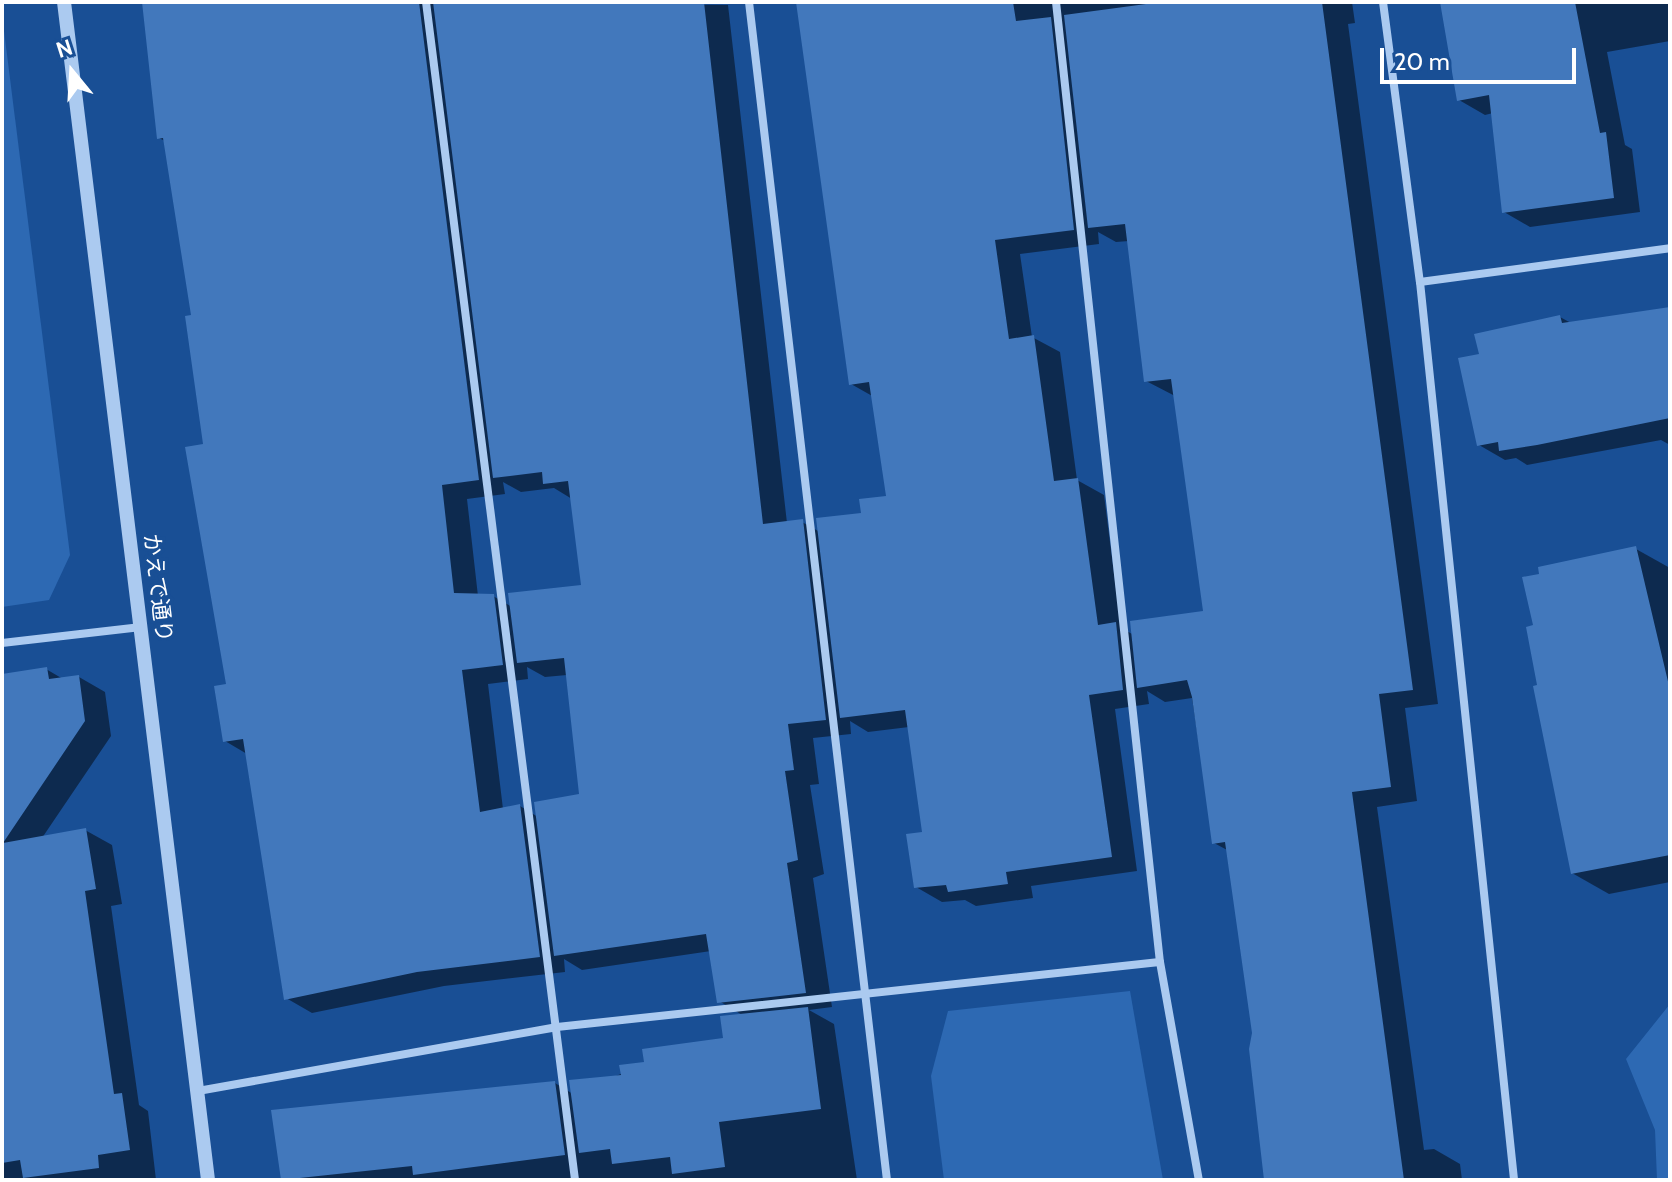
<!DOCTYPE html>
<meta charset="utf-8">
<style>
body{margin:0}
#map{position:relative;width:1672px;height:1182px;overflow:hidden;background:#194f95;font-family:Cabin,"Noto Sans JP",sans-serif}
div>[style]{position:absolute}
.green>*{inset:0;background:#2d69b3}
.shadow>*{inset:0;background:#0007}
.building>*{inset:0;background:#4278bc}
.minor>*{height:8px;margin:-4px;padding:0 4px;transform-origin:4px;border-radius:4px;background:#abcaf0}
.tertiary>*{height:14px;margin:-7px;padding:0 7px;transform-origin:7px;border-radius:7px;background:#abcaf0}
span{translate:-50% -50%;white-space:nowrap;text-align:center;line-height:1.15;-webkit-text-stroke:7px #194f95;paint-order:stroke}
.street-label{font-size:22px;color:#fff}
.frame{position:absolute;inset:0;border:4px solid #fff;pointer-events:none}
.north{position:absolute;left:32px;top:32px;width:80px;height:80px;-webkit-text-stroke:6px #194f95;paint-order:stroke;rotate:342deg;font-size:22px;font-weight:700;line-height:32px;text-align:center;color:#fff}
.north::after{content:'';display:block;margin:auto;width:28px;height:36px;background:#fff;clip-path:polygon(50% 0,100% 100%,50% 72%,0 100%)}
.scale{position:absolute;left:1380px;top:48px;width:196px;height:36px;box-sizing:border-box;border:4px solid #fff;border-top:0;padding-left:10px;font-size:24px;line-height:28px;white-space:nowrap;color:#fff;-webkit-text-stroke:6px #194f95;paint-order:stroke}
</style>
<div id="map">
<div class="green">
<i style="clip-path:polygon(2px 15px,70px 555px,49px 600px,2px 607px)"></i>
<i style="clip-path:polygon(1130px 991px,1163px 1180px,944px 1180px,931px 1076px,948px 1011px)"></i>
<i style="clip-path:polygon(1670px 1004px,1670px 1180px,1657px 1180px,1655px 1130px,1626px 1059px)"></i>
</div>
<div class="shadow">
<i style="clip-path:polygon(evenodd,144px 2px,728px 5px,787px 523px,802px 522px,820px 532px,863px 515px,888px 497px,874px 397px,851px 384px,798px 2px,1352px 2px,1355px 23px,1348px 24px,1438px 704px,1405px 708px,1417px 801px,1377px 807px,1424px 1150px,1434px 1149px,1460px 1164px,1462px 1180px,1266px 1180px,1254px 1033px,1229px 851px,1214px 843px,1192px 698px,1165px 702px,1147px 691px,1149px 704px,1115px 709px,1137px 871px,1031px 886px,1033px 898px,976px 906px,965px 900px,942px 902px,916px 887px,924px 834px,909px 727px,868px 732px,850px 721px,851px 734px,813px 738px,819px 784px,810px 785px,824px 874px,813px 878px,832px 1007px,809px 1010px,834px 1024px,857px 1180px,283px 1180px,274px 1111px,555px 1083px,573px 1094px,647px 1063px,725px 1039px,744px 1016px,719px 1001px,711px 951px,582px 970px,564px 959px,565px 972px,444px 986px,312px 1013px,286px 998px,247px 754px,225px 741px,228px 685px,193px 317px,165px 141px,159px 138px,144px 2px,1098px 232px,1116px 242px,1129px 241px,1146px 381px,1175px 396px,1205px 613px,1134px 635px,1121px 628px,1104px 495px,1077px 480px,1060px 352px,1032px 337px,1020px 254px,1099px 244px,1098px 232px,144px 2px,503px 482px,521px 492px,554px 488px,572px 499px,584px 587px,512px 607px,493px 596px,478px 596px,467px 499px,505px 494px,503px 482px,144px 2px,527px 667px,545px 677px,567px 675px,581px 795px,538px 817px,520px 806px,503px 809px,488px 684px,528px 679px,527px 667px)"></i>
<i style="clip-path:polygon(1442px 2px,1670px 2px,1670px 41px,1607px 52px,1625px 145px,1632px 149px,1640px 212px,1530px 227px,1504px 212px,1493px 113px,1485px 115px,1459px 100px)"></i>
<i style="clip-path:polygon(1670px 309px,1670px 445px,1661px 440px,1527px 465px,1516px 458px,1505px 460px,1479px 445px,1481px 355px,1560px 317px,1571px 323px)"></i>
<i style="clip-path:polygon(1636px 549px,1670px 568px,1670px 882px,1609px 894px,1572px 873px,1540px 687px,1535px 627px)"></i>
<i style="clip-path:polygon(46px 669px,63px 679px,79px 677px,105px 692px,111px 736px,42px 838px,85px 830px,112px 845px,122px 904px,111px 906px,139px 1105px,148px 1111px,156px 1180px,2px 1180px,2px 677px)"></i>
</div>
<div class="building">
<i style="clip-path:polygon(142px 2px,419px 2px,479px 480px,442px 485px,454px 593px,494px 594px,503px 665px,462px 670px,480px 812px,520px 804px,540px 957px,417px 972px,284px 1000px,243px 739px,223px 742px,214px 686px,226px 684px,185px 447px,203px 444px,185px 316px,191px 315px,163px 138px,157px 139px)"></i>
<i style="clip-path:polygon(433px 2px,704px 2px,763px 524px,803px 519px,826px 720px,788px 724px,794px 770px,785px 771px,798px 860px,787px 863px,806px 993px,717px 1003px,706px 934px,554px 956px,534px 802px,579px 794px,564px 658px,517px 663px,508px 593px,581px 585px,568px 481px,543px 484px,542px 472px,493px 478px)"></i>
<i style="clip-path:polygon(796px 2px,1013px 2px,1016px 21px,1051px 17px,1074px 230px,995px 240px,1009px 339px,1034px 335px,1054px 481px,1078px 478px,1098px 625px,1116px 622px,1123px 690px,1089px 695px,1112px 857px,1006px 872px,1008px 884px,948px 892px,946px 885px,914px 888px,906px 834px,922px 832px,905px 710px,840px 718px,816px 518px,861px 513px,859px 499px,886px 496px,869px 382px,849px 385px)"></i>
<i style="clip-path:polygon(1161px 2px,1322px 2px,1413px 690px,1379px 694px,1391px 787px,1352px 792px,1404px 1180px,1264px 1180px,1249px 1049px,1252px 1033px,1225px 842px,1212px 844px,1192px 697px,1187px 680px,1137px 688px,1130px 621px,1203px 611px,1171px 379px,1144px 382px,1125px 224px,1088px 228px,1064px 15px)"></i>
<i style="clip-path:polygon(1440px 2px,1575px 2px,1600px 133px,1606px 132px,1614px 198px,1502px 213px,1489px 95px,1457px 101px)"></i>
<i style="clip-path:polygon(1670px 307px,1670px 418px,1537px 445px,1499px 451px,1498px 442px,1477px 446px,1458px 358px,1479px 354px,1474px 334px,1560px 315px,1562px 323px)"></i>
<i style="clip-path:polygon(1636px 546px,1670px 690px,1670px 855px,1571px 874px,1533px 686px,1537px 685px,1526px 627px,1533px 625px,1522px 577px,1539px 574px,1538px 567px)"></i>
<i style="clip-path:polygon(47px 667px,49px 679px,79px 675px,85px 721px,3px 843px,86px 828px,96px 889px,85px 891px,114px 1094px,122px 1093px,130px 1150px,98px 1155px,99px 1168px,23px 1178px,20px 1160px,2px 1163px,2px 674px)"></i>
<i style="clip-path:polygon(808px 1007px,821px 1109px,719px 1122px,725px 1167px,672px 1174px,670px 1157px,612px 1164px,610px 1149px,579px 1153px,569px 1080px,621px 1075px,619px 1065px,644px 1062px,642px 1049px,723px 1038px,720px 1016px)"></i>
<i style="clip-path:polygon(555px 1081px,565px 1155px,413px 1175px,412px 1166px,281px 1180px,271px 1110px)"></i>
</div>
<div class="minor">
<i style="left:426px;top:2px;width:1187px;rotate:82.79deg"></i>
<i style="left:749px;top:2px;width:1186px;rotate:83.32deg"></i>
<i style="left:1056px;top:2px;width:966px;rotate:83.82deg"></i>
<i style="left:1160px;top:962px;width:221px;rotate:79.9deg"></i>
<i style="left:1383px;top:2px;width:282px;rotate:82.5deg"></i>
<i style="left:1420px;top:282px;width:903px;rotate:84.02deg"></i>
<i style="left:1420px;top:282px;width:252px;rotate:-7.7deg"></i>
<i style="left:2px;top:643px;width:140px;rotate:-6.6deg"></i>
<i style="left:198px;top:1091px;width:365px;rotate:-10.1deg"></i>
<i style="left:557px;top:1027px;width:606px;rotate:-6.15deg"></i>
</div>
<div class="tertiary">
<i style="left:64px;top:2px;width:1187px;rotate:83.03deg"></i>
</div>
<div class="street-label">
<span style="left:158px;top:588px;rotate:83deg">かえで通り</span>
</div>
<div class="frame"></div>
<div class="north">N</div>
<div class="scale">20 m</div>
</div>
